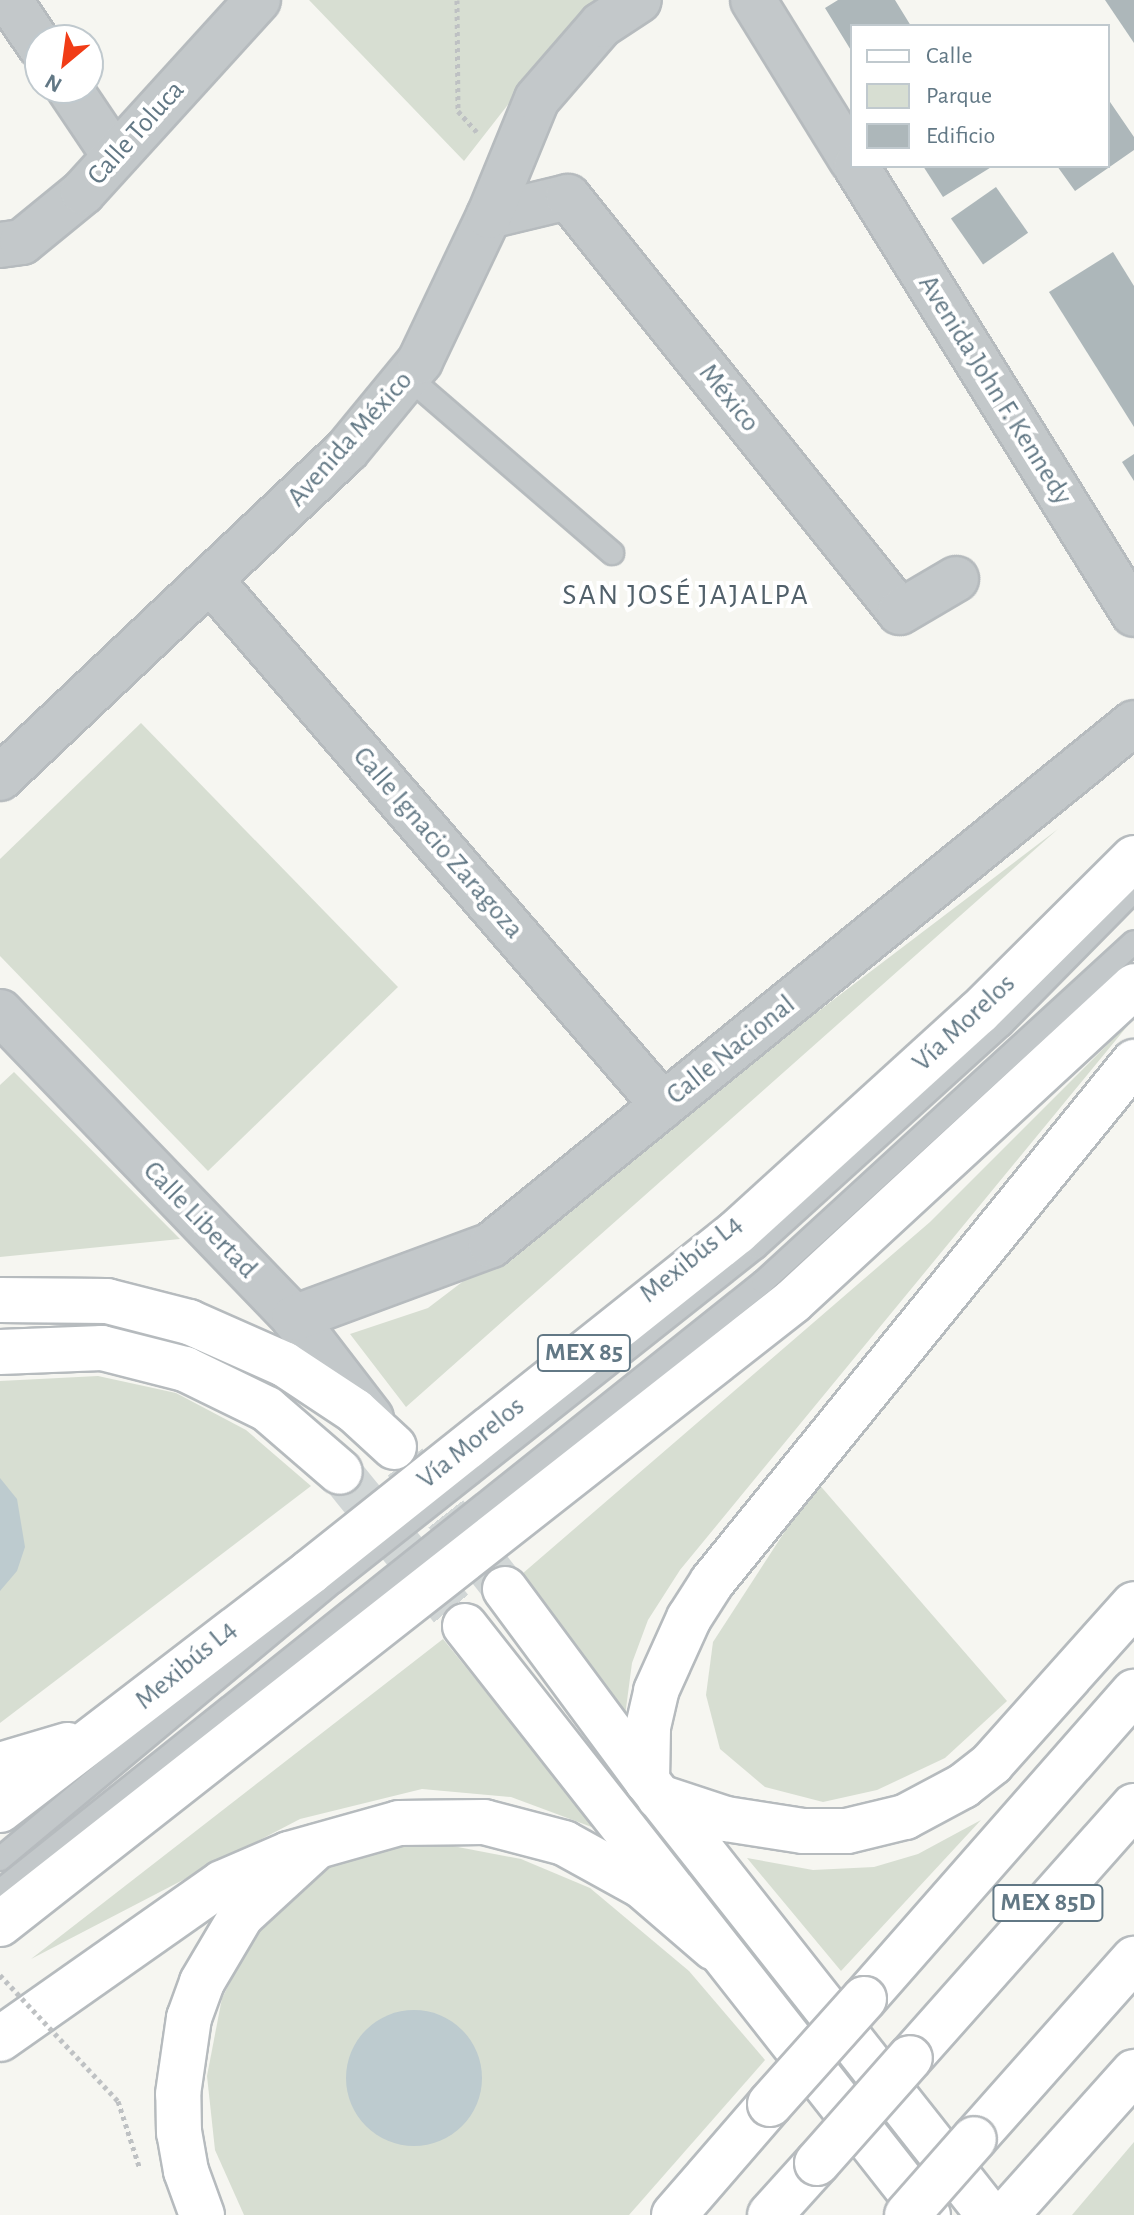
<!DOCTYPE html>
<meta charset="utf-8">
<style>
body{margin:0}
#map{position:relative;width:1134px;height:2215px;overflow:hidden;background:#f6f6f1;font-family:"Alegreya Sans",sans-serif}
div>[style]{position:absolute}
.green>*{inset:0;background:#d7ded2}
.water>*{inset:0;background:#bdcbcf}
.round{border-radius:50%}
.building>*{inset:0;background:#adb7ba;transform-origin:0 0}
.primary-tunnel>*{height:44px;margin-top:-22px;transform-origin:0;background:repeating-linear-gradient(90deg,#d1d6d6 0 44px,transparent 0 66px)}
.path>*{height:5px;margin-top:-2.5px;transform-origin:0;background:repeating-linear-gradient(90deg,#bec1c3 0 4px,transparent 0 8px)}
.roads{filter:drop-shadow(2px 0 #b6bbbe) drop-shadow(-2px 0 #b6bbbe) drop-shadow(0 2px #b6bbbe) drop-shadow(0 -2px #b6bbbe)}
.service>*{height:22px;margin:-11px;padding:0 11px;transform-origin:11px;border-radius:11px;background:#c3c8ca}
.minor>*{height:44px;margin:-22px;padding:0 22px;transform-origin:22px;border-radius:22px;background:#c3c8ca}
.primary>*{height:44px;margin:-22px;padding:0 22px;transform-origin:22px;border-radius:22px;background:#fff}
.motorway>*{height:44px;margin:-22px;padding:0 22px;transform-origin:22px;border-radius:22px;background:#fff}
.path-bridge>*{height:5px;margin-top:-2.5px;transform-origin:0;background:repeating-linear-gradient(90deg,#bec1c3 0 4px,transparent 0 8px)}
.bridges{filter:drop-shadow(2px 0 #b7bbbe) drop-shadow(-2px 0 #b7bbbe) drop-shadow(0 2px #b7bbbe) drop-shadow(0 -2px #b7bbbe)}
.motorway-bridge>*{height:44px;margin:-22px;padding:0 22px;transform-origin:22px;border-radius:22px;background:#fff}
span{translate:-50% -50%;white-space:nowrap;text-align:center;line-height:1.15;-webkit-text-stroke:8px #fff;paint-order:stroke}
.shield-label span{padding:2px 6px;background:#fff;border:2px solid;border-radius:6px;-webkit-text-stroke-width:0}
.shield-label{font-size:26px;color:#627885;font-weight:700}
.street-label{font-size:28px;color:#627885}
.neighbourhood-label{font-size:30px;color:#51606a;letter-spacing:2px}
.legend{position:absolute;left:850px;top:24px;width:260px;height:144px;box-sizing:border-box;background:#fff;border:2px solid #c0c9ce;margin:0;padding:10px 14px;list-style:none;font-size:24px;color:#627885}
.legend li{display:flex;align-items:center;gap:16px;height:40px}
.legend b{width:40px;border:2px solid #c0c9ce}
.north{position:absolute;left:24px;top:24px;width:80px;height:80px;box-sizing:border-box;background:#fff;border:2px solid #c0c9ce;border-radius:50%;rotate:209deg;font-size:22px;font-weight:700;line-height:32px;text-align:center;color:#627885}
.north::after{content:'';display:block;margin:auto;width:28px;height:36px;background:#f13c16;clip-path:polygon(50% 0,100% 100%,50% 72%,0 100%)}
</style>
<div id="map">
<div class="green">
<i style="clip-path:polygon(309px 0,605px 0,524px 84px,464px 161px)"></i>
<i style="clip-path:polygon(141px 723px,398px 987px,208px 1171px,0 956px,0 859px)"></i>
<i style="clip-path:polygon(1058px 829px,406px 1407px,350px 1334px,428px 1308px)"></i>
<i style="clip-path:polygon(1134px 1018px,680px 1570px,648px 1620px,632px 1663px,625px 1716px,522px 1574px,930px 1222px)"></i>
<i style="clip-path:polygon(14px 1072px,180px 1239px,0 1257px,0 1085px)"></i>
<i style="clip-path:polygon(98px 1376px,176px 1393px,246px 1430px,311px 1486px,0 1723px,0 1381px)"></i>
<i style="clip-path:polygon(817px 1482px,1007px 1701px,945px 1758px,877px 1790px,823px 1802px,765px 1787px,720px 1749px,706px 1695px,713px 1642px)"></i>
<i style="clip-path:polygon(443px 1639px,597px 1829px,511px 1797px,422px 1789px,300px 1819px,31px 1959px)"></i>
<i style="clip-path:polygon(981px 1820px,841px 1971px,747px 1858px,813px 1870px,874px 1867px,918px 1854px)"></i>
<i style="clip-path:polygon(437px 1843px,521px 1859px,590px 1888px,689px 1971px,765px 2060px,629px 2215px,244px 2215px,215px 2150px,207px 2076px,222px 1998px,255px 1934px,302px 1882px,354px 1851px)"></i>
<i style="clip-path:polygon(1134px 2142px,1134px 2215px,1072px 2215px)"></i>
</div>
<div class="water">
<i style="clip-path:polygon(0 1478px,17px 1499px,25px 1547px,17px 1571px,0 1591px)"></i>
<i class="round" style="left:346px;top:2010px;width:136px;height:136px"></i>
</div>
<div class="building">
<i style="clip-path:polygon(838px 0,895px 0,911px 26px,852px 26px,852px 52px,825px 8px)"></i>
<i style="clip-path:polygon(1105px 0,1134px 0,1134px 43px)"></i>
<i style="clip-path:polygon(1108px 99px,1134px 137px,1134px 150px,1075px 191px,1057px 166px,1108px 166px)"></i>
<i style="clip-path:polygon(923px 166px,993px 166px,943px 197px)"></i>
<i style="left:996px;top:187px;width:56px;height:55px;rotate:55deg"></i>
<i style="clip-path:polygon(1113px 252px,1134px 286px,1134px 427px,1049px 292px)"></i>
<i style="clip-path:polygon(1134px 454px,1134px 481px,1122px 462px)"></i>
</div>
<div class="primary-tunnel">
<i style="left:405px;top:1462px;width:162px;rotate:51.8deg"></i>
<i style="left:340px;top:1472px;width:198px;rotate:50.9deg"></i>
</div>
<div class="path">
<i style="left:457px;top:0;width:111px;rotate:89.5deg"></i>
<i style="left:458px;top:111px;width:28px;rotate:48deg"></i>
<i style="left:118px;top:2101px;width:71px;rotate:72.1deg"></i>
</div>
<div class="roads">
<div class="service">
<i style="left:407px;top:376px;width:271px;rotate:40.8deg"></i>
<i style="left:0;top:1859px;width:433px;rotate:-39.8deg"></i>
<i style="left:333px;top:1582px;width:540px;rotate:-38.38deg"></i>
<i style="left:756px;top:1247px;width:331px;rotate:-42.2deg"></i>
<i style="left:1001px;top:1025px;width:190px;rotate:-45.4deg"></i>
<i style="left:0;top:1891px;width:976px;rotate:-38.6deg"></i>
<i style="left:763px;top:1282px;width:503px;rotate:-42.5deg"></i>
</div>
<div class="minor">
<i style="left:9px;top:0;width:55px;rotate:56deg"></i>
<i style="left:753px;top:0;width:188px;rotate:58.3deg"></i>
<i style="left:69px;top:88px;width:81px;rotate:56.1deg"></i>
<i style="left:856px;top:166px;width:527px;rotate:58.18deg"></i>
<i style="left:489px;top:216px;width:81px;rotate:-13.5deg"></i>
<i style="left:568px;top:197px;width:531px;rotate:51.34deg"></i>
<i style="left:900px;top:612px;width:65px;rotate:-30.5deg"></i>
<i style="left:0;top:245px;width:22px;rotate:-8deg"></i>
<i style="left:22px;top:242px;width:79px;rotate:-39.3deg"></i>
<i style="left:83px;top:192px;width:260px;rotate:-47.7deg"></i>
<i style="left:212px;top:582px;width:691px;rotate:49.23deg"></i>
<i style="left:0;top:778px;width:477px;rotate:-43.4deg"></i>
<i style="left:347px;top:450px;width:115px;rotate:-50.6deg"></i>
<i style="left:420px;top:361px;width:161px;rotate:-64.6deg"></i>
<i style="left:489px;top:216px;width:126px;rotate:-67.7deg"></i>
<i style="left:537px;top:99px;width:98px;rotate:-49.1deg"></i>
<i style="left:601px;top:25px;width:45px;rotate:-33.3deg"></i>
<i style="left:0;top:1012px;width:424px;rotate:46.1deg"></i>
<i style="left:294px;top:1318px;width:126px;rotate:52.4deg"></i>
<i style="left:294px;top:1318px;width:210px;rotate:-20.3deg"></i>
<i style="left:491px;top:1245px;width:828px;rotate:-39.07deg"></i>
</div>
<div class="primary">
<i style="left:0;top:1300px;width:107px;rotate:0.5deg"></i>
<i style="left:107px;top:1301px;width:85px;rotate:14.4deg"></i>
<i style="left:189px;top:1322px;width:104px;rotate:23.9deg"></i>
<i style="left:284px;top:1364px;width:85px;rotate:33.5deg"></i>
<i style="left:355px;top:1411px;width:53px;rotate:42.7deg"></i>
<i style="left:0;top:1352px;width:102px;rotate:-2.2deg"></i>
<i style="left:102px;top:1348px;width:86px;rotate:14.2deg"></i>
<i style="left:185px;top:1369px;width:91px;rotate:26deg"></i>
<i style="left:267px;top:1409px;width:96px;rotate:40.8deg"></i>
<i style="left:505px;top:1589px;width:239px;rotate:53.5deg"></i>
<i style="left:647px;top:1781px;width:553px;rotate:51.76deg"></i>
<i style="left:465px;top:1626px;width:749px;rotate:51.83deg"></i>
<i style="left:0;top:1765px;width:70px;rotate:-16.6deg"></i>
<i style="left:647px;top:1781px;width:54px;rotate:-88.9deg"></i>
<i style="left:648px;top:1727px;width:37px;rotate:-77deg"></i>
<i style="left:656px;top:1691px;width:80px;rotate:-65.7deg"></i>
<i style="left:689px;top:1618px;width:43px;rotate:-57.4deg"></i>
<i style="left:712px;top:1582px;width:670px;rotate:-50.94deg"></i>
<i style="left:0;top:1810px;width:391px;rotate:-37.5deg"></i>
<i style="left:310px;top:1572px;width:546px;rotate:-38.53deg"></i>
<i style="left:737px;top:1232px;width:326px;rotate:-42.3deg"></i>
<i style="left:978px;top:1013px;width:220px;rotate:-44.8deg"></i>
<i style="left:0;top:1924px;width:1008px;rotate:-38.15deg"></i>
<i style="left:793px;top:1301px;width:464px;rotate:-42.7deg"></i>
<i style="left:0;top:2039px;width:271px;rotate:-35.1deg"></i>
<i style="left:222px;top:1883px;width:73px;rotate:-23.4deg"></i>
<i style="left:289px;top:1854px;width:114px;rotate:-15.7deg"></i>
<i style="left:399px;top:1823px;width:85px;rotate:-0.7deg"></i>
<i style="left:484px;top:1822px;width:83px;rotate:14.7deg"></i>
<i style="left:564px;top:1843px;width:89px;rotate:28.9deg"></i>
<i style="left:642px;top:1886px;width:95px;rotate:40.7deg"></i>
</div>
<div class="motorway">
<i style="left:659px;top:1797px;width:71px;rotate:18.2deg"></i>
<i style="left:726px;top:1819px;width:78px;rotate:8.9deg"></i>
<i style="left:803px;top:1831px;width:44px"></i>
<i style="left:847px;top:1831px;width:60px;rotate:-13.6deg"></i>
<i style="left:905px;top:1817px;width:66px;rotate:-28.1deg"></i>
<i style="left:963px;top:1786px;width:37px;rotate:-38deg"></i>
<i style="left:992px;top:1763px;width:213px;rotate:-48.2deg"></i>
<i style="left:864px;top:1999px;width:409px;rotate:-48.7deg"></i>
<i style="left:910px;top:2058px;width:337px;rotate:-48.4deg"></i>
<i style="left:974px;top:2139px;width:241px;rotate:-48.4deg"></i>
<i style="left:202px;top:2215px;width:47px;rotate:-110deg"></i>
<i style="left:186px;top:2171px;width:39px;rotate:-100deg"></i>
<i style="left:179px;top:2133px;width:39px;rotate:-91deg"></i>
<i style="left:178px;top:2094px;width:77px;rotate:-81.8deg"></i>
<i style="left:189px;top:2018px;width:38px;rotate:-70deg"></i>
<i style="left:202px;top:1982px;width:77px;rotate:-59.4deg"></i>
<i style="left:241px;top:1916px;width:102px;rotate:-42.6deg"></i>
<i style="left:674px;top:2215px;width:147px;rotate:-49.1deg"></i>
<i style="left:770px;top:2215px;width:70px;rotate:-47.9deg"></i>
<i style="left:1006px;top:2215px;width:192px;rotate:-48.2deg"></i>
</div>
</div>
<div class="path-bridge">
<i style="left:0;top:1975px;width:173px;rotate:46.9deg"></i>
</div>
<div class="bridges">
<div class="motorway-bridge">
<i style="left:770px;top:2104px;width:141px;rotate:-48.2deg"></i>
<i style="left:817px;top:2163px;width:140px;rotate:-48.5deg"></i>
<i style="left:907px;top:2215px;width:101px;rotate:-48.6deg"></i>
</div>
</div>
<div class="shield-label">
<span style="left:584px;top:1353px">MEX 85</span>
<span style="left:1048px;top:1903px">MEX 85D</span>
</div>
<div class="street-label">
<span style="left:136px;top:133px;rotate:-48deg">Calle Toluca</span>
<span style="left:995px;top:390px;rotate:58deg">Avenida John F. Kennedy</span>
<span style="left:729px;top:398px;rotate:51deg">México</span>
<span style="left:350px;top:439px;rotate:-48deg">Avenida México</span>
<span style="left:438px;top:843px;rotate:49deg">Calle Ignacio Zaragoza</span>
<span style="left:964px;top:1023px;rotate:-43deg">Vía Morelos</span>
<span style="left:731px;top:1050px;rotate:-39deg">Calle Nacional</span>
<span style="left:200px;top:1220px;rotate:46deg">Calle Libertad</span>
<span style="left:691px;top:1259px;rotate:-39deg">Mexibús L4</span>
<span style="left:471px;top:1443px;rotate:-39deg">Vía Morelos</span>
<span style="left:186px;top:1665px;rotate:-40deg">Mexibús L4</span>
</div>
<div class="neighbourhood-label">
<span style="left:686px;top:595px">SAN JOSÉ JAJALPA</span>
</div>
<ul class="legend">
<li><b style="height:10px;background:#fff"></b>Calle</li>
<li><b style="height:22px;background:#d7ded2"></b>Parque</li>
<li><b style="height:22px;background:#adb7ba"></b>Edificio</li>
</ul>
<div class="north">N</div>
</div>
